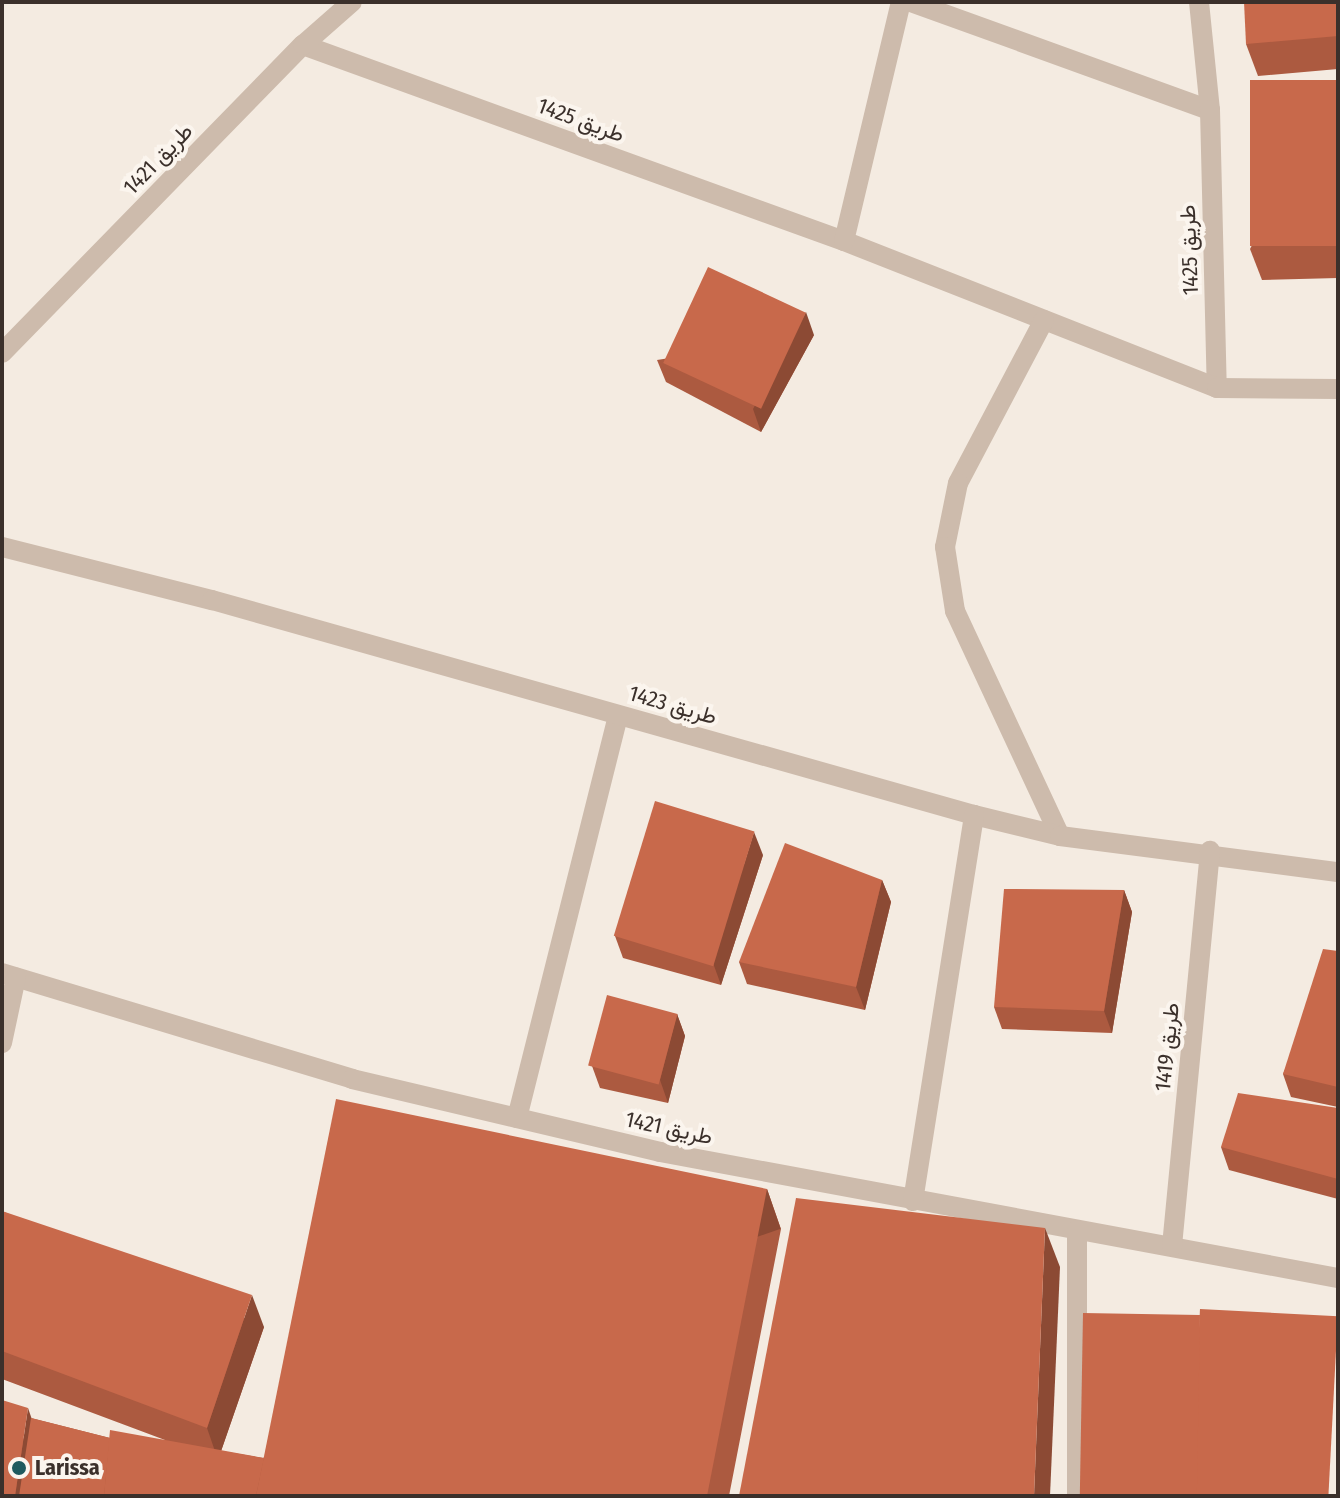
<!DOCTYPE html>
<meta charset="utf-8">
<style>
body{margin:0}
#map{position:relative;width:1340px;height:1498px;overflow:hidden;background:#f4ebe1;font-family:"Fira Sans Condensed",Vazirmatn,sans-serif}
div>[style]{position:absolute}
.lane>*{height:20px;margin:-10px;padding:0 10px;transform-origin:10px;border-radius:10px;background:#cdbbac}
.street>*{height:20px;margin:-10px;padding:0 10px;transform-origin:10px;border-radius:10px;background:#cdbbac}
.wall>*{inset:0;background:#ac5a40}
.shaded-wall>*{inset:0;background:#8c4a34;transform-origin:0 0}
.building>*{inset:0;background:#c8694b;transform-origin:0 0}
.dots>*{width:22px;height:22px;translate:-50% -50%;box-sizing:border-box;border:4px solid #fbf5ee;border-radius:50%}
span{translate:-50% -50%;white-space:nowrap;text-align:center;line-height:1.15;-webkit-text-stroke:8px #fbf5ee;paint-order:stroke}
.street-label{font-size:22px;color:#3b302b}
.poi-label{font-size:22px;color:#3b302b;font-weight:700}
.left{translate:0 -50%;text-align:left}
.frame{position:absolute;inset:0;border:4px solid #3b302b;pointer-events:none}
</style>
<div id="map">
<div class="lane">
<i style="left:517px;top:1118px;width:415px;rotate:-75.9deg"></i>
</div>
<div class="street">
<i style="left:911px;top:2px;width:318px;rotate:19.9deg"></i>
<i style="left:1199px;top:2px;width:109px;rotate:84.2deg"></i>
<i style="left:1210px;top:110px;width:278px;rotate:88.6deg"></i>
<i style="left:303px;top:45px;width:575px;rotate:19.92deg"></i>
<i style="left:844px;top:241px;width:401px;rotate:21.5deg"></i>
<i style="left:1217px;top:388px;width:121px;rotate:0.5deg"></i>
<i style="left:844px;top:241px;width:246px;rotate:-76.6deg"></i>
<i style="left:1044px;top:320px;width:184px;rotate:117.8deg"></i>
<i style="left:958px;top:483px;width:65px;rotate:101.5deg"></i>
<i style="left:945px;top:547px;width:65px;rotate:81.1deg"></i>
<i style="left:955px;top:611px;width:248px;rotate:65deg"></i>
<i style="left:2px;top:353px;width:431px;rotate:-45.7deg"></i>
<i style="left:303px;top:45px;width:65px;rotate:-41.3deg"></i>
<i style="left:2px;top:547px;width:217px;rotate:14.2deg"></i>
<i style="left:212px;top:600px;width:792px;rotate:15.76deg"></i>
<i style="left:974px;top:815px;width:89px;rotate:13.7deg"></i>
<i style="left:1060px;top:836px;width:280px;rotate:7.4deg"></i>
<i style="left:2px;top:973px;width:366px;rotate:16.8deg"></i>
<i style="left:352px;top:1079px;width:317px;rotate:13.3deg"></i>
<i style="left:660px;top:1152px;width:690px;rotate:10.53deg"></i>
<i style="left:2px;top:1043px;width:67px;rotate:-78deg"></i>
<i style="left:913px;top:1201px;width:391px;rotate:-81deg"></i>
<i style="left:1172px;top:1246px;width:397px;rotate:-84.5deg"></i>
<i style="left:1077px;top:1496px;width:266px;rotate:-90deg"></i>
</div>
<div class="wall">
<i style="clip-path:polygon(1338px 2px,1338px 69px,1258px 76px,1246px 44px)"></i>
<i style="clip-path:polygon(1338px 80px,1338px 278px,1262px 280px,1250px 249px)"></i>
<i style="clip-path:polygon(814px 335px,761px 432px,666px 382px,657px 360px)"></i>
<i style="clip-path:polygon(763px 855px,721px 985px,623px 958px,615px 936px)"></i>
<i style="clip-path:polygon(882px 880px,891px 902px,865px 1010px,747px 984px,739px 962px)"></i>
<i style="clip-path:polygon(1124px 890px,1132px 912px,1112px 1033px,1002px 1029px,994px 1007px)"></i>
<i style="clip-path:polygon(1338px 951px,1338px 1107px,1291px 1097px,1283px 1074px)"></i>
<i style="clip-path:polygon(677px 1014px,685px 1036px,668px 1103px,600px 1088px,592px 1066px)"></i>
<i style="clip-path:polygon(1338px 1108px,1338px 1199px,1229px 1170px,1221px 1147px)"></i>
<i style="clip-path:polygon(767px 1189px,781px 1229px,729px 1496px,2px 1496px,31px 1418px,110px 1438px,165px 1440px,2px 1379px,2px 1211px,264px 1327px,221px 1451px,263px 1458px)"></i>
</div>
<div class="shaded-wall">
<i style="clip-path:polygon(806px 312px,814px 335px,761px 432px,753px 409px)"></i>
<i style="clip-path:polygon(754px 832px,763px 855px,721px 985px,713px 963px)"></i>
<i style="clip-path:polygon(882px 880px,891px 902px,865px 1010px,856px 987px)"></i>
<i style="clip-path:polygon(1124px 890px,1132px 912px,1112px 1033px,1104px 1011px)"></i>
<i style="clip-path:polygon(677px 1014px,685px 1036px,668px 1103px,660px 1080px)"></i>
<i style="left:767px;top:1189px;width:42px;height:313px;rotate:71deg"></i>
<i style="clip-path:polygon(1045px 1228px,1060px 1267px,1050px 1496px,1034px 1496px)"></i>
<i style="clip-path:polygon(252px 1295px,264px 1327px,218px 1460px,207px 1428px)"></i>
<i style="clip-path:polygon(28px 1408px,39px 1440px,31px 1496px,15px 1496px)"></i>
</div>
<div class="building">
<i style="clip-path:polygon(1244px 2px,1338px 2px,1338px 36px,1246px 44px)"></i>
<i style="left:1338px;top:80px;width:166px;height:88px;rotate:90deg"></i>
<i style="left:708px;top:267px;width:108px;height:106px;rotate:25deg"></i>
<i style="left:655px;top:801px;width:104px;height:141px;rotate:17deg"></i>
<i style="clip-path:polygon(785px 843px,882px 880px,856px 987px,739px 962px)"></i>
<i style="clip-path:polygon(1004px 889px,1124px 890px,1104px 1011px,994px 1007px)"></i>
<i style="clip-path:polygon(1323px 949px,1338px 951px,1338px 1087px,1283px 1074px)"></i>
<i style="left:607px;top:995px;width:73px;height:73px;rotate:15deg"></i>
<i style="clip-path:polygon(1238px 1093px,1338px 1108px,1338px 1179px,1221px 1147px)"></i>
<i style="clip-path:polygon(336px 1099px,767px 1189px,707px 1496px,256px 1496px)"></i>
<i style="clip-path:polygon(796px 1198px,1045px 1228px,1034px 1496px,739px 1496px)"></i>
<i style="clip-path:polygon(2px 1211px,252px 1295px,207px 1428px,2px 1351px)"></i>
<i style="left:1200px;top:1309px;width:138px;height:187px;rotate:3deg"></i>
<i style="left:1083px;top:1313px;width:117px;height:183px;rotate:1deg"></i>
<i style="clip-path:polygon(2px 1400px,28px 1408px,15px 1496px,2px 1496px)"></i>
<i style="clip-path:polygon(31px 1418px,110px 1438px,104px 1496px,19px 1496px)"></i>
<i style="clip-path:polygon(110px 1430px,264px 1458px,256px 1496px,104px 1496px)"></i>
</div>
<div class="dots">
<i style="left:19px;top:1468px;background:#1f5a5e"></i>
</div>
<div class="street-label">
<span style="left:581px;top:120px;rotate:20deg">طريق 1425</span>
<span style="left:158px;top:159px;rotate:-46deg">طريق 1421</span>
<span style="left:1189px;top:250px;rotate:-92deg">طريق 1425</span>
<span style="left:673px;top:705px;rotate:16deg">طريق 1423</span>
<span style="left:1167px;top:1047px;rotate:-84deg">طريق 1419</span>
<span style="left:669px;top:1128px;rotate:12deg">طريق 1421</span>
</div>
<div class="poi-label">
<span class="left" style="left:35px;top:1468px">Larissa</span>
</div>
<div class="frame"></div>
</div>
